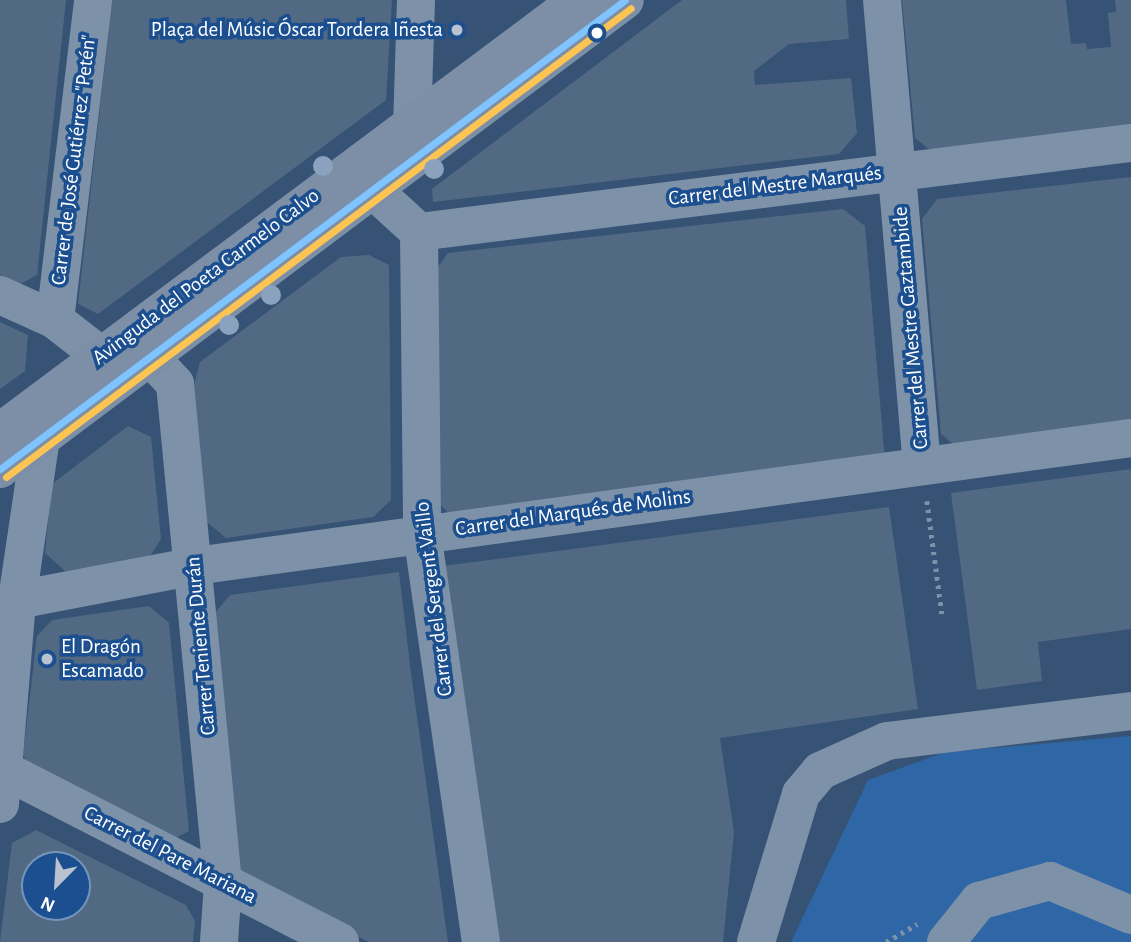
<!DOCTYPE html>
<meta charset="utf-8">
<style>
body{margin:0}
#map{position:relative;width:1131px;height:942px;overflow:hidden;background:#365274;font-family:"Alegreya Sans",sans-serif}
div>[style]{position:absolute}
.green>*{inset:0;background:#2f66a5}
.building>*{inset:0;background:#526984}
.path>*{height:4.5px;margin-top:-2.25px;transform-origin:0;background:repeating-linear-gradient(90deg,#7d92a8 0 3.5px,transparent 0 8.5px)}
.minor>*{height:38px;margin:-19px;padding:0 19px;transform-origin:19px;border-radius:19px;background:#7d92a8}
.major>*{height:38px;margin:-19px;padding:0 19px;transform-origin:19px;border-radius:19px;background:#7d8ea7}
.bus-1>*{height:7px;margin:-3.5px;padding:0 3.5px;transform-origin:3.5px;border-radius:3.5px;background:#80c4ff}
.bus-2>*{height:7px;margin:-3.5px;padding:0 3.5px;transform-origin:3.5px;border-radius:3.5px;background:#fcc553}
.trees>*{width:20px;height:20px;margin:-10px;border-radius:50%;background:#8aa2be}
.dots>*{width:19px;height:19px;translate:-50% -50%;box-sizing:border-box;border:4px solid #1b4f8f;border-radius:50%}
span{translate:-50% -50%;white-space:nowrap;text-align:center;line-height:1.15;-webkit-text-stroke:7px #1b4f8f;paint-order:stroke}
.poi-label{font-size:21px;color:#fff}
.right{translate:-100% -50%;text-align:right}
.left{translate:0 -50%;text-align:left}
.street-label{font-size:21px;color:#fff}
.north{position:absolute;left:21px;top:851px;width:70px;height:70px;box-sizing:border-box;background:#1b4f8f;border:2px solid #7695bc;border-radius:50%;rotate:204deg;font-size:19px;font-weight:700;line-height:28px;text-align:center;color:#fff}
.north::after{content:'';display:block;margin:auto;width:24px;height:32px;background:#b9c2ce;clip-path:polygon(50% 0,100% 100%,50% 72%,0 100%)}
</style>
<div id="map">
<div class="green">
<i style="clip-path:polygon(1131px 736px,1131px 942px,791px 942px,868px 780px,945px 752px)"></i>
</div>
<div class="building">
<i style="clip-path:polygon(0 0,66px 0,37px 275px,15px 287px,0 280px)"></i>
<i style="clip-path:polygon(112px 0,392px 0,386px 100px,98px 314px,78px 304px)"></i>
<i style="clip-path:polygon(682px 0,846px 0,849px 39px,789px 44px,754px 71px,755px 85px,851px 78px,857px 133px,839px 154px,433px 202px,432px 189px)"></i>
<i style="clip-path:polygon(902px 0,1066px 0,1071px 44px,1086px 43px,1087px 49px,1111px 47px,1108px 13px,1116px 12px,1115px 0,1131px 0,1131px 131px,934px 153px,915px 138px)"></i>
<i style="clip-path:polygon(1131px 177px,1131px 427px,960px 450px,941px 434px,922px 219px,937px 199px)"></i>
<i style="clip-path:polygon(843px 209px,865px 226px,885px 461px,455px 519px,437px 502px,434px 272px,448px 253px)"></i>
<i style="clip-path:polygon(369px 255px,389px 265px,391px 500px,373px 517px,226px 538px,207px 522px,194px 385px,200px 362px,341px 257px)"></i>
<i style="clip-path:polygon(0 322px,28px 335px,25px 371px,0 389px)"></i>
<i style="clip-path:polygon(128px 426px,151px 437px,161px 539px,147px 561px,65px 571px,45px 553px,52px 484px)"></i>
<i style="clip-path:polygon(1131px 469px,1131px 629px,1038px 642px,1042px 681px,977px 690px,951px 493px)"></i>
<i style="clip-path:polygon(889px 507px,918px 709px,720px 738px,734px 832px,723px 942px,496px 942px,443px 566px)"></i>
<i style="clip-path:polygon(399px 572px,411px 673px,448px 942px,369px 942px,238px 879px,213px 615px,230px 595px)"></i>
<i style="clip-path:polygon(149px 606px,169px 623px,189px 831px,166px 843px,35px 780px,23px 755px,37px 636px,52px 620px)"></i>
<i style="clip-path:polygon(evenodd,36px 830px,186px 905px,195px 921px,193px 942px,0 942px,12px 843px,36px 830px,35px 865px,77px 865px,77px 907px,35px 907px,35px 865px)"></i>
</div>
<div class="path">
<i style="left:927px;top:501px;width:114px;rotate:82.4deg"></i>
<i style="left:886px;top:942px;width:36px;rotate:-30deg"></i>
</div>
<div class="minor">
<i style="left:416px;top:0;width:124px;rotate:91.8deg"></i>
<i style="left:412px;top:124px;width:77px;rotate:120.6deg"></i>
<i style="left:373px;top:190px;width:62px;rotate:42.4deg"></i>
<i style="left:882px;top:0;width:467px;rotate:85.1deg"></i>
<i style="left:419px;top:232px;width:718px;rotate:-7.13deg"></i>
<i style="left:419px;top:232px;width:301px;rotate:89.4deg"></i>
<i style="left:422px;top:533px;width:413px;rotate:81.8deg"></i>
<i style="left:0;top:295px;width:60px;rotate:24.4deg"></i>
<i style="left:55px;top:320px;width:57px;rotate:37.9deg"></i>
<i style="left:100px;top:355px;width:52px;rotate:4.4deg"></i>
<i style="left:152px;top:359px;width:34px;rotate:47deg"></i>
<i style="left:175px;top:384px;width:501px;rotate:84.51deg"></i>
<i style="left:223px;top:883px;width:59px;rotate:93.9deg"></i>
<i style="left:55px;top:320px;width:322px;rotate:-83.2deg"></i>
<i style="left:17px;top:600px;width:181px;rotate:-10.8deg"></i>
<i style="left:195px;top:566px;width:945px;rotate:-7.79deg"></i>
<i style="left:0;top:768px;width:382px;rotate:27.1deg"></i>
<i style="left:0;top:804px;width:205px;rotate:-85.2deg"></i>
<i style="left:17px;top:600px;width:164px;rotate:-81.6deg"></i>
<i style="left:756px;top:942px;width:155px;rotate:-73.1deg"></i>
<i style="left:801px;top:794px;width:30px;rotate:-50deg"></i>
<i style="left:820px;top:771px;width:73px;rotate:-24.1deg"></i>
<i style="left:887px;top:741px;width:246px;rotate:-7deg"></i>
<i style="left:946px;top:942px;width:53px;rotate:-51.2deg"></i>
<i style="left:979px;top:901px;width:74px;rotate:-15.7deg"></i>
<i style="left:1050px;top:881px;width:88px;rotate:22.8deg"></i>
</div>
<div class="major">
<i style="left:0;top:432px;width:722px;rotate:-36.77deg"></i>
<i style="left:0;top:469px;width:781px;rotate:-36.88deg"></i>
</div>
<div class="bus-1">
<i style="left:0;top:469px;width:781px;rotate:-36.88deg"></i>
</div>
<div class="bus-2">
<i style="left:6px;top:477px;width:781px;rotate:-36.88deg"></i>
</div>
<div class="trees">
<i style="left:323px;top:166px"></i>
<i style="left:434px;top:169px"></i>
<i style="left:271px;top:295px"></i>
<i style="left:229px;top:325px"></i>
</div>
<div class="dots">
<i style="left:457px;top:30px;background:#b9c2ce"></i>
<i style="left:597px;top:33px;background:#fff"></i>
<i style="left:47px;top:659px;background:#b9c2ce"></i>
</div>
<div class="poi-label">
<span class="right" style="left:443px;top:30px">Plaça del Músic Óscar Tordera Iñesta</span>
<span class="left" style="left:61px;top:659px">El Dragón<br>Escamado</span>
</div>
<div class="street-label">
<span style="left:74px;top:160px;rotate:-83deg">Carrer de José Gutiérrez "Petén"</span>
<span style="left:775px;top:186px;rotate:-7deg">Carrer del Mestre Marqués</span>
<span style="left:206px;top:277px;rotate:-37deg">Avinguda del Poeta Carmelo Calvo</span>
<span style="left:911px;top:328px;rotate:-95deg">Carrer del Mestre Gaztambide</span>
<span style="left:573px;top:513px;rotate:-8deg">Carrer del Marqués de Molins</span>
<span style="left:434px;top:599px;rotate:-97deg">Carrer del Sergent Vaillo</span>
<span style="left:201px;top:646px;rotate:-95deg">Carrer Teniente Durán</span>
<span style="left:170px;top:855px;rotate:27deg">Carrer del Pare Mariana</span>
</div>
<div class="north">N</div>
</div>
